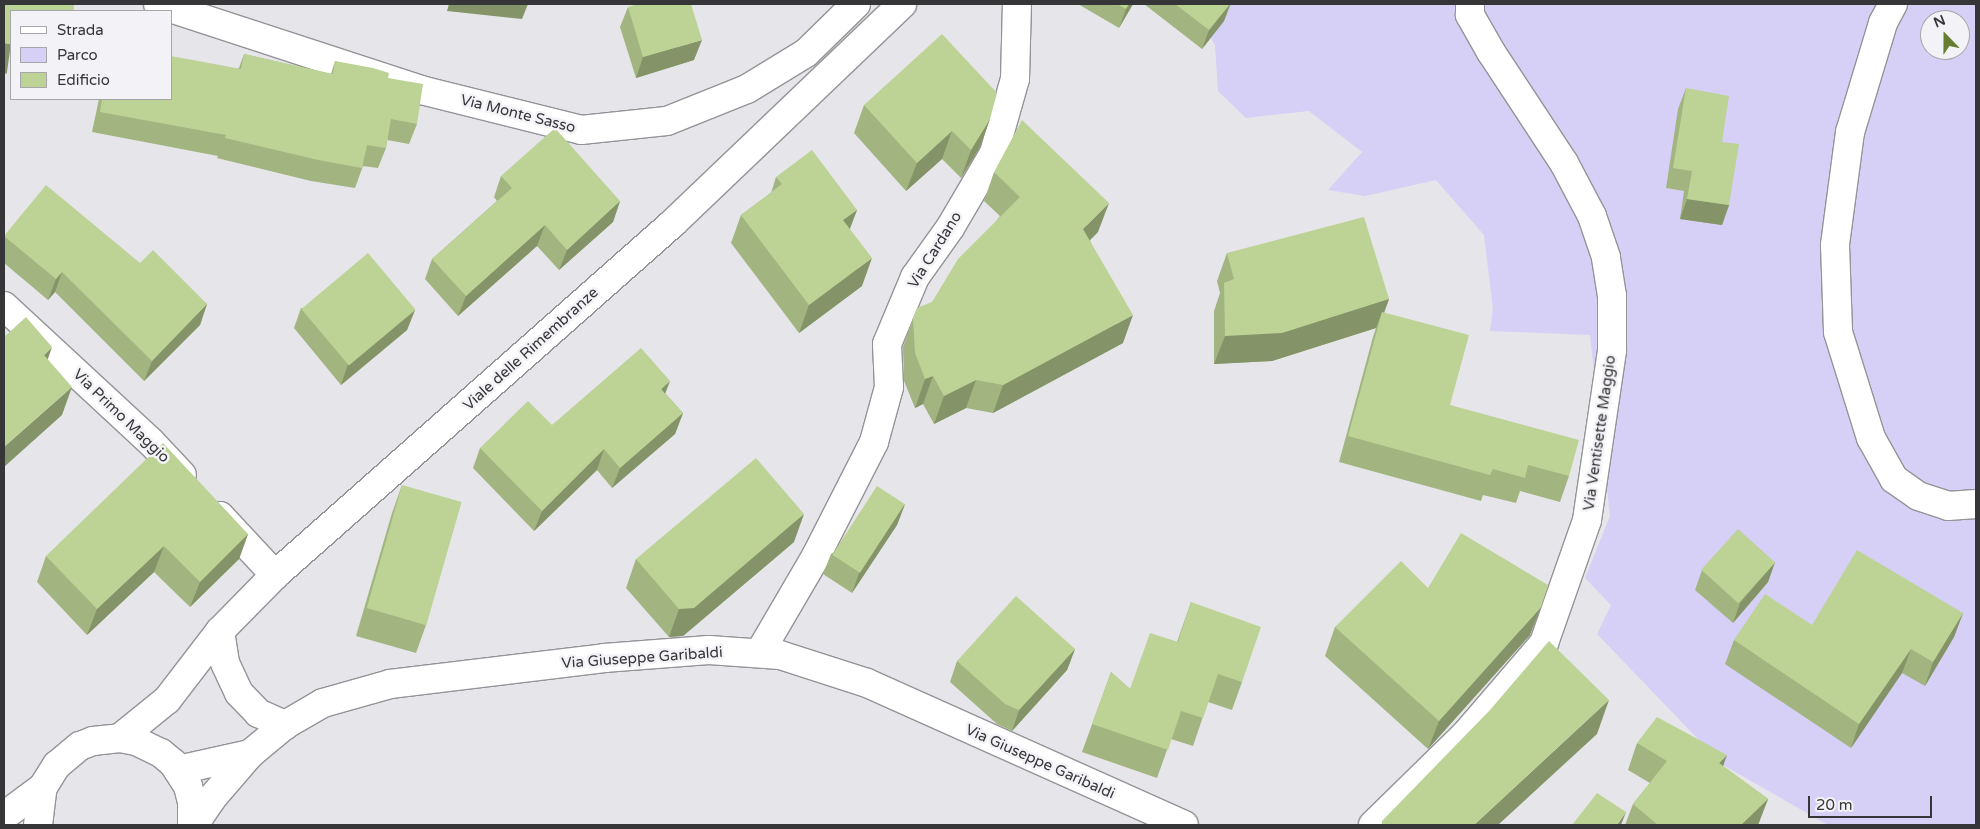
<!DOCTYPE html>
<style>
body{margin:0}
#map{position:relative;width:1980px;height:829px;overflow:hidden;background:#e6e5ea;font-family:"Varela Round",sans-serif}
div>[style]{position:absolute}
.green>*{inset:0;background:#d6cff6}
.roads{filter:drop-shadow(1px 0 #949498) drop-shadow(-1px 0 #949498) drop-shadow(0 1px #949498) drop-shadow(0 -1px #949498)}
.minor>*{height:28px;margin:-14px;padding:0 14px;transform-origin:14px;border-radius:14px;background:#fff}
.secondary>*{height:28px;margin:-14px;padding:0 14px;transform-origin:14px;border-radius:14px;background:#fff}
.wall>*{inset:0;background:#a2b580}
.shaded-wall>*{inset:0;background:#849468;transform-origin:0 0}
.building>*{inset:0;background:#bcd395;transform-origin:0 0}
span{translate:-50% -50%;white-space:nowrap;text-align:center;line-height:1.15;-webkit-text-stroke:5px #f3f3f7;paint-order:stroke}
.street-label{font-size:15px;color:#363537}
.frame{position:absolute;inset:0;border:5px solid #363537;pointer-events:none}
.legend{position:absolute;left:10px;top:10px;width:162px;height:90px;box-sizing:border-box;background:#f3f3f7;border:1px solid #a7a7aa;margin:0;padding:6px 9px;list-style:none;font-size:15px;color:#363537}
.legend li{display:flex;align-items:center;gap:10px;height:25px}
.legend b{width:25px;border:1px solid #a7a7aa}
.north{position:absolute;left:1920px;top:10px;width:50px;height:50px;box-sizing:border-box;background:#f3f3f7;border:1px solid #a7a7aa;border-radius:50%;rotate:338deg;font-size:14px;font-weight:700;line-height:20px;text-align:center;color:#363537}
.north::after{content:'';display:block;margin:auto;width:18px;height:22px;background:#657e30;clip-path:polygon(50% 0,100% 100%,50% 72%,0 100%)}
.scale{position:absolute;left:1808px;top:796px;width:124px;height:22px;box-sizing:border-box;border:2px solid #363537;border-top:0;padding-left:6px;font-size:15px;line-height:18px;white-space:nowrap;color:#363537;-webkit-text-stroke:4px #f3f3f7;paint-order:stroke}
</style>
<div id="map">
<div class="green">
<i style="clip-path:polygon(evenodd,1191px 4px,1976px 4px,1976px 825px,1828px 825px,1723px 765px,1597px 634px,1611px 605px,1585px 578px,1610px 516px,1590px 335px,1490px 331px,1493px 309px,1484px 235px,1436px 180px,1365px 196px,1328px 190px,1362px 152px,1309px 111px,1246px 118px,1218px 91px,1215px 45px,1191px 4px,1930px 20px,1960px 20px,1960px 50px,1930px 50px,1930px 20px)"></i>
</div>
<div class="roads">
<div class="minor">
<i style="left:158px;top:4px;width:277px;rotate:18.1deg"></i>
<i style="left:421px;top:90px;width:165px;rotate:14deg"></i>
<i style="left:581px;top:130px;width:86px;rotate:-6deg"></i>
<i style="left:667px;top:121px;width:86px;rotate:-21.8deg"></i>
<i style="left:747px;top:89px;width:69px;rotate:-31.4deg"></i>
<i style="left:806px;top:53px;width:70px;rotate:-44.4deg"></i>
<i style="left:1893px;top:4px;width:21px;rotate:118deg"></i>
<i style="left:1883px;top:23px;width:114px;rotate:106.8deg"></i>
<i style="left:1850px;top:132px;width:114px;rotate:97.6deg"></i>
<i style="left:1835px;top:245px;width:87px;rotate:88deg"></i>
<i style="left:1838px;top:332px;width:111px;rotate:72.7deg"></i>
<i style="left:1871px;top:438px;width:47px;rotate:60.7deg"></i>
<i style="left:1894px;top:479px;width:29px;rotate:35deg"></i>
<i style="left:1918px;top:496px;width:32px;rotate:18deg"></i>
<i style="left:1948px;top:506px;width:28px;rotate:-4deg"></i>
<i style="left:4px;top:306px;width:200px;rotate:42.8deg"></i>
<i style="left:151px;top:442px;width:45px;rotate:46.8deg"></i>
<i style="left:220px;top:516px;width:81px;rotate:47deg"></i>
<i style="left:220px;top:631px;width:32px;rotate:81deg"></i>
<i style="left:225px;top:663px;width:33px;rotate:65deg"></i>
<i style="left:239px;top:693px;width:28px;rotate:46deg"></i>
<i style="left:258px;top:713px;width:30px;rotate:24deg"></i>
<i style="left:760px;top:652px;width:111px;rotate:-59.7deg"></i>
<i style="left:816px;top:556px;width:128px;rotate:-63deg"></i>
<i style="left:874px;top:442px;width:57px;rotate:-74.7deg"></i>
<i style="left:889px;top:387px;width:43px;rotate:-92.7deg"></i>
<i style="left:887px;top:344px;width:73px;rotate:-67.3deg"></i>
<i style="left:915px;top:277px;width:60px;rotate:-54.5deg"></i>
<i style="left:950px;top:228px;width:87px;rotate:-59.6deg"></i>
<i style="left:994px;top:153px;width:77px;rotate:-74.2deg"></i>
<i style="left:1015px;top:79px;width:75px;rotate:-88.5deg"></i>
<i style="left:178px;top:770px;width:74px;rotate:-12.5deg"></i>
<i style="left:194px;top:825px;width:32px;rotate:-56deg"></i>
<i style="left:212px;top:798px;width:58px;rotate:-49.2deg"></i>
<i style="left:250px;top:754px;width:45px;rotate:-39.6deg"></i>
<i style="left:285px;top:725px;width:44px;rotate:-30.1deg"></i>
<i style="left:323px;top:703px;width:70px;rotate:-15.8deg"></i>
<i style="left:390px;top:684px;width:216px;rotate:-6.9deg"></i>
<i style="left:604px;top:658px;width:105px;rotate:-4.4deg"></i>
<i style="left:709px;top:650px;width:71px;rotate:4deg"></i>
<i style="left:780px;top:655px;width:91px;rotate:17.8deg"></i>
<i style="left:867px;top:683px;width:347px;rotate:24.1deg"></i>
<i style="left:1373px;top:825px;width:130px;rotate:-44.4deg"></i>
<i style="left:1466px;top:734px;width:120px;rotate:-49.4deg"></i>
<i style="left:1544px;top:643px;width:130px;rotate:-70.7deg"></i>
<i style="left:1587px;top:520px;width:172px;rotate:-81.6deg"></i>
<i style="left:1612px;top:350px;width:54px;rotate:-90deg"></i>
<i style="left:1612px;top:296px;width:39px;rotate:-99deg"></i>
<i style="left:1606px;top:257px;width:43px;rotate:-108.9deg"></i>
<i style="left:1592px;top:216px;width:60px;rotate:-117.8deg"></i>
<i style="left:1564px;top:163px;width:133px;rotate:-123.3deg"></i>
<i style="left:1491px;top:52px;width:43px;rotate:-119.6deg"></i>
<i style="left:1470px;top:15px;width:11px;rotate:-90deg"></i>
</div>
<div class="secondary">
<i style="left:120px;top:738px;width:60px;rotate:-39deg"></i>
<i style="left:167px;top:700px;width:87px;rotate:-52.5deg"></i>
<i style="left:220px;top:631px;width:78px;rotate:-45.5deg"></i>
<i style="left:275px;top:575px;width:531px;rotate:-41.49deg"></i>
<i style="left:673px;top:223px;width:317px;rotate:-43.7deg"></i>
<i style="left:4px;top:816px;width:49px;rotate:-36.6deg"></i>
<i style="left:38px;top:825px;width:38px;rotate:-83deg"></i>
<i style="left:43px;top:787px;width:26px;rotate:-58deg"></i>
<i style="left:57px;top:765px;width:30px;rotate:-40deg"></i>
<i style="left:80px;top:746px;width:14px;rotate:-21deg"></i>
<i style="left:93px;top:741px;width:27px;rotate:-6deg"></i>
<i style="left:120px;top:738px;width:16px;rotate:11deg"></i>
<i style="left:136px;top:741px;width:28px;rotate:26deg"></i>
<i style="left:161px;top:753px;width:16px;rotate:40deg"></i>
<i style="left:173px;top:763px;width:27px;rotate:57deg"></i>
<i style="left:188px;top:786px;width:16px;rotate:76deg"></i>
<i style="left:192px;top:802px;width:23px;rotate:90deg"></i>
</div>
</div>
<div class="wall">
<i style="clip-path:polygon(1078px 4px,1133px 4px,1119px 28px)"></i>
<i style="clip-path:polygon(1144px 4px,1231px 4px,1224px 21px,1202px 49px)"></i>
<i style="clip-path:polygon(628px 7px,694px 60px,636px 78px,620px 27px)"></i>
<i style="clip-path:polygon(244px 54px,331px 74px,335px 61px,388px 78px,417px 124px,409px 144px,387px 140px,386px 148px,378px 168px,363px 166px,355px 188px,311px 181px,217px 158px,218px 156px,92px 132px,99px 99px,171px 99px,239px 68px)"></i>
<i style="clip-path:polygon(1686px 88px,1722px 142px,1729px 205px,1722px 225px,1680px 219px,1684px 191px,1666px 188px,1678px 109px)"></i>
<i style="clip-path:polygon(864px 105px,990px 119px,980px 147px,961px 178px,942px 159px,906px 191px,854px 133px)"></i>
<i style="clip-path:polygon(994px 172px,1098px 232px,1090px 240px,1123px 343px,993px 413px,966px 408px,934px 424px,923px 404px,915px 408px,904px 381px,903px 347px,913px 318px,932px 302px,1000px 216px,984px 201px)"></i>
<i style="clip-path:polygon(501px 176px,620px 201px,613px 222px,559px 270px,537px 246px,458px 316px,425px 279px,432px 259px,497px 201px,494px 197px)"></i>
<i style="clip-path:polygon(776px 177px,857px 210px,850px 229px,862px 286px,799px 333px,731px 243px,741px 215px,771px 193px)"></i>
<i style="clip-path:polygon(4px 236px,140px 263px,207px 304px,200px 325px,144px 381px,55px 292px,48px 300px,4px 263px)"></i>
<i style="clip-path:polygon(1227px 253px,1389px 299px,1384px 312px,1450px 405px,1569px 476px,1560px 502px,1520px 491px,1516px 503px,1483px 495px,1481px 501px,1339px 462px,1373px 337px,1376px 328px,1272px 361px,1214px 364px,1214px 311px,1220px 293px,1217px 281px)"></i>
<i style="clip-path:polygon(301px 308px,415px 310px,407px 330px,341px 385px,294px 328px)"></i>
<i style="clip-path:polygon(665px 393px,683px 413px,675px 434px,612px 488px,597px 470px,534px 531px,473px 468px,480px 448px,552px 425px)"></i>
<i style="clip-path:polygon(402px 485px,426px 625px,416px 653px,356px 636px,392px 513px)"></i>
<i style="clip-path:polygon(905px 504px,897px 525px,852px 593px,823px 574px,831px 554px)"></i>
<i style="clip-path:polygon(248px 534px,239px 559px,190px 607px,154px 572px,87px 635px,37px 582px,46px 556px)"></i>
<i style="clip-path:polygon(794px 542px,683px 636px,669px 637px,626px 588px,636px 559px)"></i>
<i style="clip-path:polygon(1775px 562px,1768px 582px,1733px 623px,1695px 590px,1702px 570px)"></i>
<i style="clip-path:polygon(1428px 588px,1530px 635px,1428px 749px,1325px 656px,1335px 627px)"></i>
<i style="clip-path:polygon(1191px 602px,1242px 682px,1232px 710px,1208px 702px,1193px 746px,1171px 739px,1157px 778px,1082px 752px,1111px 672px,1130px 689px,1177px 642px)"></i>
<i style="clip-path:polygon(1963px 613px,1954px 637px,1925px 686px,1902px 673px,1851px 748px,1725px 664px,1734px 640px,1812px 625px)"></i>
<i style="clip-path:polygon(1075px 649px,1067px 670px,1012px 731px,997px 724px,950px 682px,957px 661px)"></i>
<i style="clip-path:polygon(1637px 743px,1723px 766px,1768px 799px,1758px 825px,1625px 825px,1633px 804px,1650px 783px,1628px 770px)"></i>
</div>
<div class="shaded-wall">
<i style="clip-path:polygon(449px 4px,528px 4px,522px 19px,447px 11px)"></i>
<i style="clip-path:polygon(1129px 4px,1133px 4px,1119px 28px,1126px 9px)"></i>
<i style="clip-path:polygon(1230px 4px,1224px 21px,1202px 49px,1209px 30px)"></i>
<i style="clip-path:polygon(702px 40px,694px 60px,636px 78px,643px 57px)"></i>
<i style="left:4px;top:43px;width:7px;height:30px;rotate:8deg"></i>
<i style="clip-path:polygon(990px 119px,980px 147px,961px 178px,971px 150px)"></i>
<i style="clip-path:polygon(952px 131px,942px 159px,906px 191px,917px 163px)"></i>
<i style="clip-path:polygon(1687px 199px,1729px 205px,1722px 225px,1680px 219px)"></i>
<i style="clip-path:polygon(620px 201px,613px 222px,559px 270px,567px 250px)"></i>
<i style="clip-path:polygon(1109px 203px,1098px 232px,1073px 257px,1083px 229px)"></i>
<i style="clip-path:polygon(857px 210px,846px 238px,843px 220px)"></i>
<i style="clip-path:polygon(545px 225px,537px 246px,458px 316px,466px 296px)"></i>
<i style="clip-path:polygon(872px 258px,862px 286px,799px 333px,809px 305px)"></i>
<i style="clip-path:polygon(62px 272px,55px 292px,48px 300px,56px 279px)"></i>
<i style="clip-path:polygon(1389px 299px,1379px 327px,1382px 312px,1376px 328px,1272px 361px,1214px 364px,1225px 336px)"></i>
<i style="clip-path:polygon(207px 304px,200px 325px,144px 381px,152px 361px)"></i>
<i style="clip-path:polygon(415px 310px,407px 330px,341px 385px,348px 364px)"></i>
<i style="clip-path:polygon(1133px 315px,1123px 343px,993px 413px,1003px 385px)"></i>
<i style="clip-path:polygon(52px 347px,42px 376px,44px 355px)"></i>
<i style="clip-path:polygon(933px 376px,923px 404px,915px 408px,925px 379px)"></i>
<i style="clip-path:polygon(976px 380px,966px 408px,934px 424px,944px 396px)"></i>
<i style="clip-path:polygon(670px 381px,662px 402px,661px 389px)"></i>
<i style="clip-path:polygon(72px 387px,62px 415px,4px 467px,4px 447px)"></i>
<i style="clip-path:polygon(683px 413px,675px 434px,612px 488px,620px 468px)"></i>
<i style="clip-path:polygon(604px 449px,597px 470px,534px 531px,542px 511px)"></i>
<i style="clip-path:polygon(905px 504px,897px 525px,852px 593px,859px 573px)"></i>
<i style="clip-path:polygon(804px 514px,794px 542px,683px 636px,669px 637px,679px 609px)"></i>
<i style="clip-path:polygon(248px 534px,239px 559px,190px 607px,200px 582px)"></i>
<i style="clip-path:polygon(164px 546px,154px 572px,87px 635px,97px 609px)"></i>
<i style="clip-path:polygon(1775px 562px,1768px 582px,1733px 623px,1740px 603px)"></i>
<i style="clip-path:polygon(1541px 607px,1530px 635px,1428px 749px,1439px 721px)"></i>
<i style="clip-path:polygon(1963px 613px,1954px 637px,1925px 686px,1933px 662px)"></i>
<i style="clip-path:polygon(1075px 649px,1067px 670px,1012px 731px,1019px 710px)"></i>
<i style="clip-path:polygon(1911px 649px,1902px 673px,1851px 748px,1859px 724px)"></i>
<i style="clip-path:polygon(1609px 700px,1597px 734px,1498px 825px,1474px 825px)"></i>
<i style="clip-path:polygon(1727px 755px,1718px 781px,1719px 763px)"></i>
<i style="clip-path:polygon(1768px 799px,1758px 825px,1741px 825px)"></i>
<i style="clip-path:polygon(1626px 812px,1621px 825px,1617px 825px)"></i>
</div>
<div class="building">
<i style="clip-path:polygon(4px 4px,74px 4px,74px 11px,11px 11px,11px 44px,4px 43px)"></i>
<i style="clip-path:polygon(638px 4px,691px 4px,702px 40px,643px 57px,628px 7px)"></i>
<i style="clip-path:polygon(1117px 4px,1129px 4px,1126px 9px)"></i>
<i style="clip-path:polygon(1175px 4px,1230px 4px,1209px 30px)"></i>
<i style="clip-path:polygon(942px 34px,997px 93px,990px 119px,971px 150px,952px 131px,917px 163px,864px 105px)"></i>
<i style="clip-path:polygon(244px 54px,333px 74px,335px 61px,373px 68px,389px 73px,388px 78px,423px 84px,417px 124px,391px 119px,386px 148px,367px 145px,362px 168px,318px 160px,225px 138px,226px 135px,100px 112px,102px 99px,171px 99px,171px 56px,241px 69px)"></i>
<i style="clip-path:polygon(1686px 88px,1729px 96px,1722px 142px,1739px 144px,1729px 205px,1687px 199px,1692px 171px,1673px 168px)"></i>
<i style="clip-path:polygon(1022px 120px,1109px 203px,1083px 229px,1133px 315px,1003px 385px,976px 380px,944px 396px,933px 376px,925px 379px,915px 353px,913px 318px,917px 308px,932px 302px,958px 259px,1020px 197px,994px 172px)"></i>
<i style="clip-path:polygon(555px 128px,620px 201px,567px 250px,545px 225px,466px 296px,432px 259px,512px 188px,501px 176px)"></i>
<i style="clip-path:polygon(812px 150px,857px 210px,843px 220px,872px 258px,809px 305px,741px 215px,782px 184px,776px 177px)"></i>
<i style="clip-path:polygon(46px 185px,140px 263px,153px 250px,207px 304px,152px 361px,62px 272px,56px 279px,4px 236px)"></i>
<i style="clip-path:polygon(1364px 217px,1389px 299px,1282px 333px,1225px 336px,1224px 283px,1234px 279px,1227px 253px)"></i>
<i style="left:368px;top:253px;width:74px;height:87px;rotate:50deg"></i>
<i style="clip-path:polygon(1382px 312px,1469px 335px,1450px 405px,1579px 440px,1569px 476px,1528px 465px,1525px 478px,1493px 469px,1490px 475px,1348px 436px)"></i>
<i style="clip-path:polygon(26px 317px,52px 347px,44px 355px,72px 387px,4px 447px,4px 337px)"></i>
<i style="clip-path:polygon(641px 348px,670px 381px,661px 389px,683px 413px,620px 468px,604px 449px,542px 511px,480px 448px,528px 401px,552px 425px)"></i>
<i style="clip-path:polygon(163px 443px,248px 534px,200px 582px,164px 546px,97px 609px,46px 556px)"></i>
<i style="clip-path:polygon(756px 458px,804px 514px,694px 608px,679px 609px,636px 559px)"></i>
<i style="left:402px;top:485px;width:62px;height:128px;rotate:16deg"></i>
<i style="left:877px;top:486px;width:33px;height:82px;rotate:33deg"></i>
<i style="left:1738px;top:529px;width:50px;height:55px;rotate:42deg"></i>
<i style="clip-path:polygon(1461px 533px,1548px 585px,1541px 607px,1439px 721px,1335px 627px,1401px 561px,1428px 588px)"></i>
<i style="clip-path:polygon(1857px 550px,1963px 613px,1933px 662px,1911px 649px,1859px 724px,1734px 640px,1765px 594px,1812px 625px)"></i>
<i style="clip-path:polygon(1016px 596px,1075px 649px,1019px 710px,1005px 704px,957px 661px)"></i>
<i style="clip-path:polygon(1191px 602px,1261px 627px,1242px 682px,1218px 674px,1203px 718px,1181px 711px,1168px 750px,1092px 724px,1111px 672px,1130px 689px,1150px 633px,1178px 642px)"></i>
<i style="clip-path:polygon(1549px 641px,1609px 700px,1474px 825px,1382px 825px,1382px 821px,1490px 710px)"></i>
<i style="clip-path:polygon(1657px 717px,1727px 755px,1719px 763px,1768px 799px,1741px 825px,1728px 825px,1726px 824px,1724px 825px,1658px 825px,1633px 804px,1667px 761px,1637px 743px)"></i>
<i style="clip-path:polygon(1597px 793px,1626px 812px,1617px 825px,1572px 825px)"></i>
</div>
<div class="street-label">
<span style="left:518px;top:114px;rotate:14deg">Via Monte Sasso</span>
<span style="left:935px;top:250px;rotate:-58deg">Via Cardano</span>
<span style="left:531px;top:349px;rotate:-42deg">Viale delle Rimembranze</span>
<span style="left:121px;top:416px;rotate:44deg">Via Primo Maggio</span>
<span style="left:1600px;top:433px;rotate:-82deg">Via Ventisette Maggio</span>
<span style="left:642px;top:658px;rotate:-4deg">Via Giuseppe Garibaldi</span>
<span style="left:1040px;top:762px;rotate:24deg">Via Giuseppe Garibaldi</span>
</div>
<div class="frame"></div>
<ul class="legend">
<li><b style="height:6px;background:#fff"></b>Strada</li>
<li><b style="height:14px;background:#d6cff6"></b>Parco</li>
<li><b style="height:14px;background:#bcd395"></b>Edificio</li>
</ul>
<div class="north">N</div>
<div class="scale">20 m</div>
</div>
